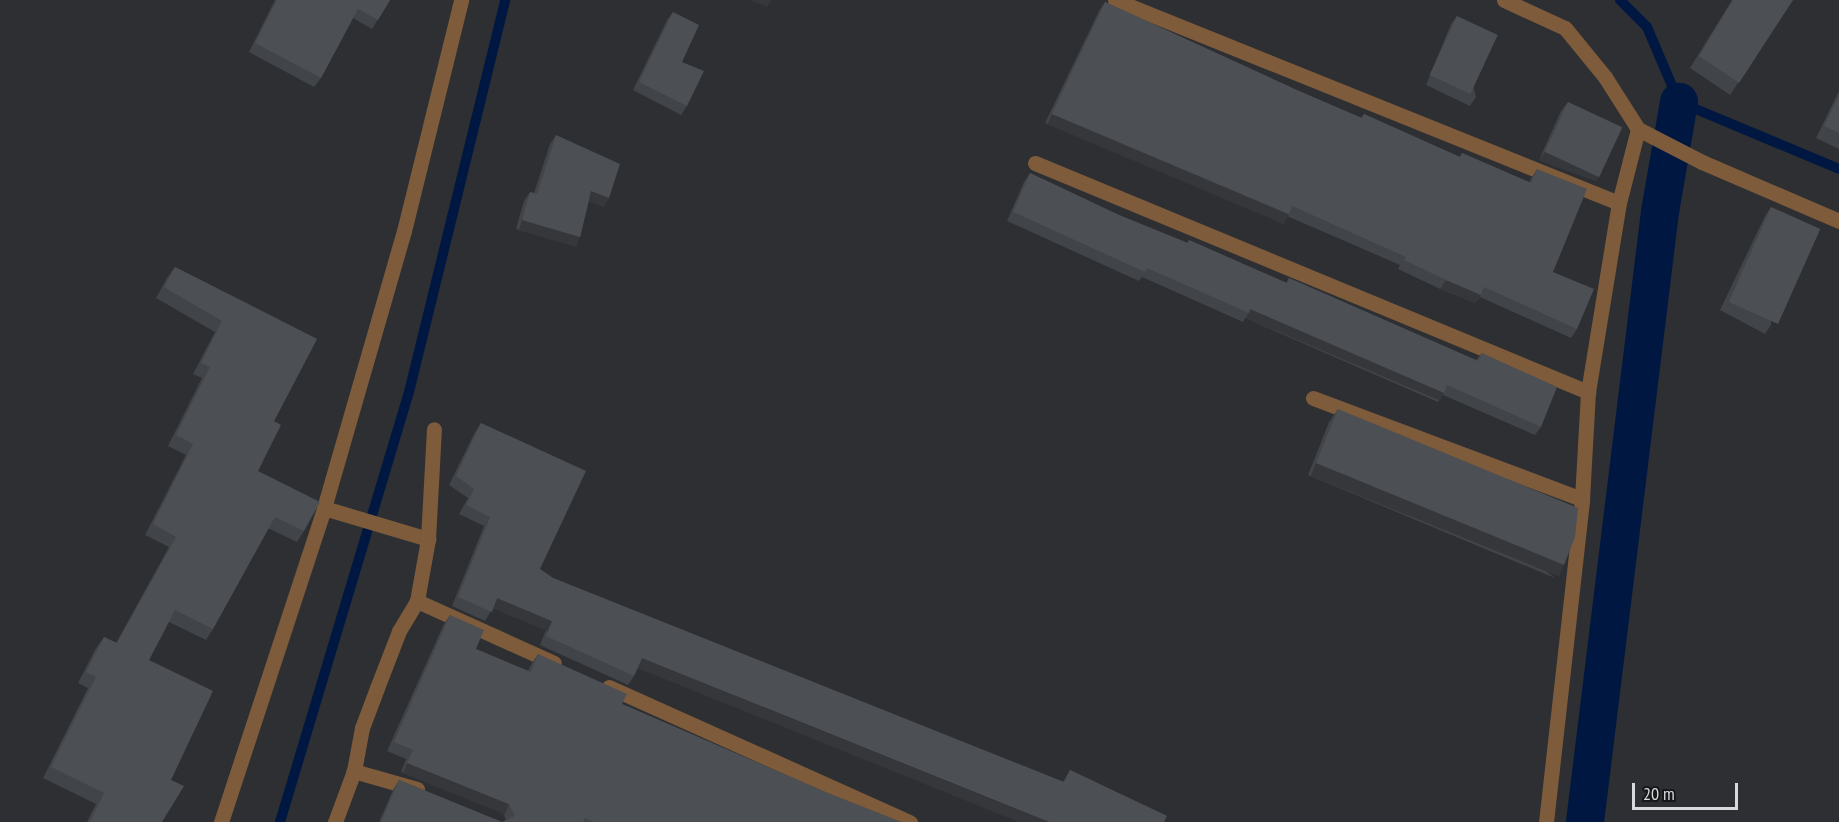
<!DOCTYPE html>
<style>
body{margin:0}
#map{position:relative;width:1839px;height:822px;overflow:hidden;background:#2d2f33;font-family:"PT Sans Narrow",sans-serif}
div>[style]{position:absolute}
.stream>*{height:10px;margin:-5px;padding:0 5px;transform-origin:5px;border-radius:5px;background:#001841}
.canal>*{height:38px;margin:-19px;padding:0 19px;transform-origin:19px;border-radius:19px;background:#001841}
.minor>*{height:15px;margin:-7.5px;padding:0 7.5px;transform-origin:7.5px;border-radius:7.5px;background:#7e5b3b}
.wall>*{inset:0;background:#414448}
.shaded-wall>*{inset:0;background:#35373b;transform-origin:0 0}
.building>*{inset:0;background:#4c4f54;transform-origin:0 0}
span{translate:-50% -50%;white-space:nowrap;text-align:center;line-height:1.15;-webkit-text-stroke:4.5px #161719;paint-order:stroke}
.scale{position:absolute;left:1632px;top:783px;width:106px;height:27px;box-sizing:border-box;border:3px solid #d7d9dc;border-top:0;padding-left:8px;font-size:18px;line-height:21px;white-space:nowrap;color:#d7d9dc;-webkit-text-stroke:4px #161719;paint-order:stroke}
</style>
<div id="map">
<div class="stream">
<i style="left:1620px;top:0;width:38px;rotate:45deg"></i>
<i style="left:1647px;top:27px;width:82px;rotate:66.9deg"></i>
<i style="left:1679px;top:102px;width:173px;rotate:22.7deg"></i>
<i style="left:280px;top:822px;width:449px;rotate:-73.3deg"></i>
<i style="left:409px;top:392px;width:404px;rotate:-76.2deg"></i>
</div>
<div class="canal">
<i style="left:1585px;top:822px;width:615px;rotate:-82.99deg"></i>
<i style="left:1660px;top:212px;width:112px;rotate:-80.2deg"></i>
</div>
<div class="minor">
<i style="left:1115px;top:0;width:543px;rotate:21.94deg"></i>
<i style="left:1504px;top:0;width:67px;rotate:24.7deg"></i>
<i style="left:1565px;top:28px;width:63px;rotate:50.8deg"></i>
<i style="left:1605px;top:77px;width:62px;rotate:57.6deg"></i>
<i style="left:1638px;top:129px;width:72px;rotate:27.3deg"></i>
<i style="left:1702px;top:162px;width:149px;rotate:23.3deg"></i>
<i style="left:1035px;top:163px;width:599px;rotate:22.49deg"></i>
<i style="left:1313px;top:398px;width:287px;rotate:20.6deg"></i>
<i style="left:324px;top:508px;width:109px;rotate:16.6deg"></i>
<i style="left:417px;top:601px;width:63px;rotate:-79.9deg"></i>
<i style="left:428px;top:539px;width:110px;rotate:-86.9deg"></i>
<i style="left:609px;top:687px;width:330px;rotate:24.2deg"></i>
<i style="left:417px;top:789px;width:66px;rotate:-164.1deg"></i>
<i style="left:354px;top:771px;width:44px;rotate:-79.5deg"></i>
<i style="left:362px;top:728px;width:43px;rotate:-69.4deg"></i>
<i style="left:377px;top:688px;width:61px;rotate:-68.9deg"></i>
<i style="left:399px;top:631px;width:35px;rotate:-59deg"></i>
<i style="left:417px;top:601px;width:150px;rotate:24.3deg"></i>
<i style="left:221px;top:822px;width:330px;rotate:-71.8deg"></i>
<i style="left:324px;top:508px;width:288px;rotate:-73.9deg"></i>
<i style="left:404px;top:231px;width:238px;rotate:-76.1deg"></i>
<i style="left:335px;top:822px;width:54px;rotate:-69.6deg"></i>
<i style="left:1546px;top:822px;width:325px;rotate:-83.6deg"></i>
<i style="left:1582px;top:499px;width:107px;rotate:-86.8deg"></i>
<i style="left:1588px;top:392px;width:192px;rotate:-80.7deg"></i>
<i style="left:1619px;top:203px;width:76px;rotate:-75.6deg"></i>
</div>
<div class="wall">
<i style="clip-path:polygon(275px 0,390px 0,372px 29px,353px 18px,321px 78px,314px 87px,249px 52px)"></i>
<i style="clip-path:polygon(1732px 0,1793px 0,1730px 95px,1690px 68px)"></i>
<i style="clip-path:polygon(1105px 2px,1299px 91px,1361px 118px,1364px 114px,1460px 157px,1462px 153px,1529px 182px,1537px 169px,1553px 272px,1577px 329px,1571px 338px,1480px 297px,1475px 303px,1440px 289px,1398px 269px,1400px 265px,1287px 216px,1283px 223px,1045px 123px,1099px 11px)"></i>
<i style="clip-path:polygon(673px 12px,687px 106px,681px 115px,633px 90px,667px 20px)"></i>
<i style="clip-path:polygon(1457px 16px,1476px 97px,1470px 106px,1426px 85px,1451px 24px)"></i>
<i style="clip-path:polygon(1839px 91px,1839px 149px,1816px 138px)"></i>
<i style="clip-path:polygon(1568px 102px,1602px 172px,1596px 181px,1539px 160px,1561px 111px)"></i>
<i style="clip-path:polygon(556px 135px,609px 198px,603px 207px,589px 201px,580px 237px,574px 246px,516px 229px,524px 201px,530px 192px,534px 193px,550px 144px)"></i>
<i style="clip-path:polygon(1030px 173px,1119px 215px,1187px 243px,1189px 240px,1286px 283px,1289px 278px,1476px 360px,1482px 353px,1541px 427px,1535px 435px,1443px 395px,1438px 402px,1245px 318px,1243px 322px,1142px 277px,1139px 281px,1007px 221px,1024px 182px)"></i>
<i style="clip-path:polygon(1771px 207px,1771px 325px,1765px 334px,1720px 310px,1765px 216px)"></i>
<i style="clip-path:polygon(175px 267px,317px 339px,274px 421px,258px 471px,304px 531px,297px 542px,268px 528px,213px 629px,206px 640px,169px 622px,149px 660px,171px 780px,162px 822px,87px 822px,96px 804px,43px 778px,88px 688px,78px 683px,96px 648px,104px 637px,116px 643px,169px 547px,145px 535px,186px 455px,168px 446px,202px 378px,193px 374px,215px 332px,156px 298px,167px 278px)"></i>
<i style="clip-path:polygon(1338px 409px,1555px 578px,1308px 475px,1329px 422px)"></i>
<i style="clip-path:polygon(481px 423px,540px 569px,553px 578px,1063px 782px,1070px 770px,1167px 816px,638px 668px,634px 676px,628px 685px,540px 645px,546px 630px,493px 608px,485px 621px,452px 606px,484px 526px,459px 514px,468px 498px,449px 485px,475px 432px)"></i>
<i style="clip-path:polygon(450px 615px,476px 649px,528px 671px,532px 663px,538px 654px,622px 704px,830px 794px,901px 822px,379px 822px,393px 790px,399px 780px,502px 822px,506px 820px,503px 813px,401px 772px,406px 759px,387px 751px,444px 624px)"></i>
</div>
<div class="shaded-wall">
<i style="clip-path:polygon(750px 0,772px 0,767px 7px)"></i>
<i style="left:1052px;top:114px;width:257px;height:11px;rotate:23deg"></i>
<i style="clip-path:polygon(1545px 152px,1602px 172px,1596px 181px,1539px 160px)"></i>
<i style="clip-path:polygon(591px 191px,609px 198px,603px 207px,585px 200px)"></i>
<i style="left:522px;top:220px;width:60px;height:11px;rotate:16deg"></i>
<i style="clip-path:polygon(1446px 280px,1481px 295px,1475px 303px,1440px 289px)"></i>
<i style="left:1250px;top:309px;width:211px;height:10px;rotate:23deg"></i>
<i style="left:1316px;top:463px;width:268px;height:14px;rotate:22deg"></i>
<i style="left:497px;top:598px;width:60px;height:11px;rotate:23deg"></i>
<i style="left:642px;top:658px;width:439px;height:11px;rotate:22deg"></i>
<i style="left:407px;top:763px;width:110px;height:11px;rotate:22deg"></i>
</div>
<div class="building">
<i style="clip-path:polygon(277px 0,390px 0,378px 20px,358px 9px,321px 78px,255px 43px)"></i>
<i style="clip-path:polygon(1733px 0,1793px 0,1739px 83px,1699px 56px)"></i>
<i style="clip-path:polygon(1105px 2px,1299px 91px,1362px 118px,1364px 114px,1460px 157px,1462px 153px,1531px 183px,1537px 169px,1587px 189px,1553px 272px,1594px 289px,1577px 329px,1484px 287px,1481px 295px,1446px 280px,1404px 260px,1406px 257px,1292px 206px,1289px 214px,1052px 114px)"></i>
<i style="clip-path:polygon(673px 12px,699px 25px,682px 62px,704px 71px,687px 106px,639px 82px)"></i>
<i style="left:1457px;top:16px;width:45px;height:65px;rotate:25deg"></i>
<i style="clip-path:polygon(1839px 96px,1839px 133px,1824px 126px)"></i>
<i style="left:1568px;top:102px;width:60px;height:55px;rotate:25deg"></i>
<i style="clip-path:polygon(556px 135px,620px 164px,609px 198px,591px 191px,580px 237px,522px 220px,530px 192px,537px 194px)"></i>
<i style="clip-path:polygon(1030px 173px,1119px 215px,1188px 243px,1189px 240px,1287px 283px,1289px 278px,1478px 361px,1482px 353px,1557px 387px,1541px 427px,1447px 385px,1444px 393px,1250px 309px,1249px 313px,1147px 268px,1145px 272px,1013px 212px)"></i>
<i style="left:1771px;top:207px;width:54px;height:104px;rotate:24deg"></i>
<i style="clip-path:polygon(175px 267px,317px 339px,274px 421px,281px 425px,258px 471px,320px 502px,304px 531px,275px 517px,213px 629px,175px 610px,149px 660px,213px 691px,171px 780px,184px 786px,162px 822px,90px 822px,104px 793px,51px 767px,96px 677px,86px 672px,104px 637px,117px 643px,176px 537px,153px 524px,193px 444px,176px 435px,210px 367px,201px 363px,222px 321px,164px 287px)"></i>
<i style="clip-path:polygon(1338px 409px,1578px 508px,1575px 537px,1564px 565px,1316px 463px)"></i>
<i style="clip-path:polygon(481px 423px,586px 471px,540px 569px,553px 578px,1064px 782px,1070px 770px,1167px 816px,1164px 822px,1049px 822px,642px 658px,634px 676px,546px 636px,552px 621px,497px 598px,492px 612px,458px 597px,490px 517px,466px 505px,474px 489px,456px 476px)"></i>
<i style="clip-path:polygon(450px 615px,484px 630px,476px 649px,531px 672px,538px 654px,627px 694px,622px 704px,830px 794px,901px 822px,594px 822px,585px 818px,583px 822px,381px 822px,399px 780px,502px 822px,515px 816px,509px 804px,407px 763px,413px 750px,394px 742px)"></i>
</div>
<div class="scale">20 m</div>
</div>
